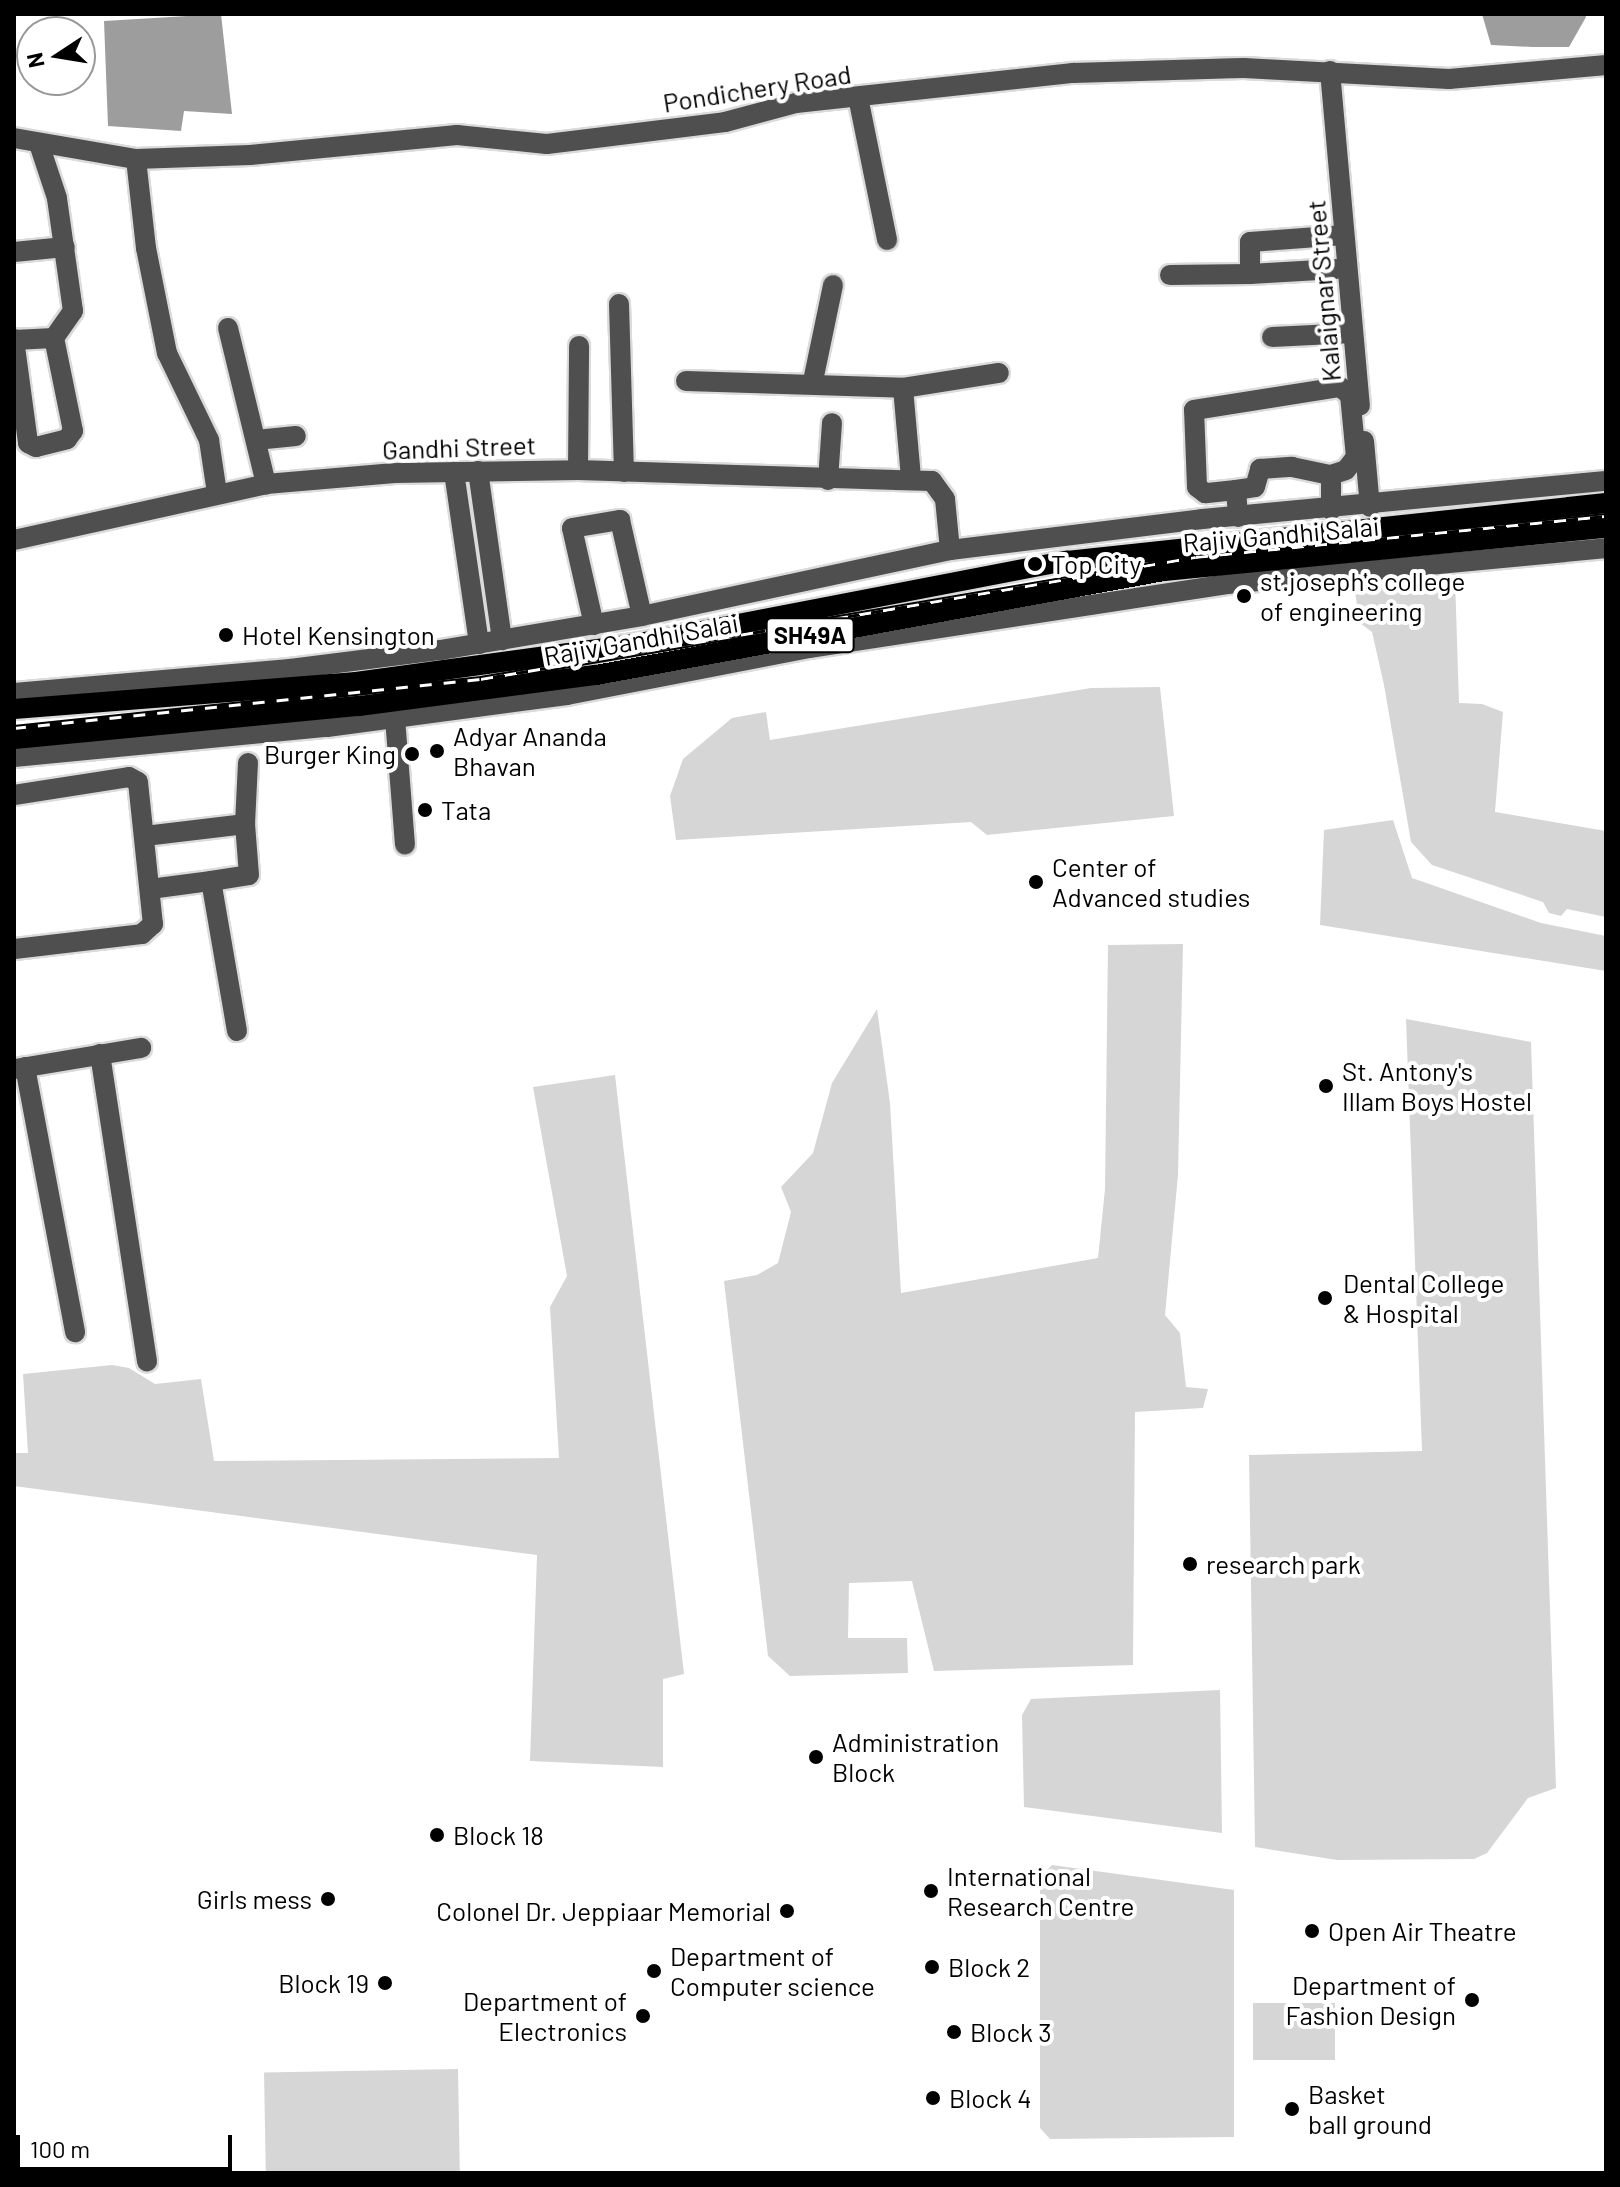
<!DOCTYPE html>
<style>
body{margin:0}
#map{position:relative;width:1620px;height:2187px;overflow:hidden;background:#fff;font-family:Barlow,sans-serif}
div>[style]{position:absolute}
.green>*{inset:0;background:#d6d6d6;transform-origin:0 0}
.water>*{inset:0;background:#9d9d9d}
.roads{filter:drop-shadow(2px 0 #dbdbdb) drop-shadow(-2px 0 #dbdbdb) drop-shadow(0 2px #dbdbdb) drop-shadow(0 -2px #dbdbdb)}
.minor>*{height:20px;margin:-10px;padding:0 10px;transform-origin:10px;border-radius:10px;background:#4f4f4f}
.major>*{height:20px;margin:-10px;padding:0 10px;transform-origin:10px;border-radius:10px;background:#000}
.rail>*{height:7px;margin-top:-3.5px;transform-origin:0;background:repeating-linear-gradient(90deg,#fff 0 12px,#000 0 24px);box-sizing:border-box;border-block:2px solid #000}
.dots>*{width:22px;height:22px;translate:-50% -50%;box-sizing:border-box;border:4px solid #fff;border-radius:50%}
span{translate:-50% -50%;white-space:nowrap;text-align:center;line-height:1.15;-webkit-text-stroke:8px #fff;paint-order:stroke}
.shield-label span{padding:2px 6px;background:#fff;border:2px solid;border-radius:6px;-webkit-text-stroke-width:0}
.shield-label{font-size:24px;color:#000;font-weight:700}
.street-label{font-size:26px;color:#000}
.poi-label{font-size:26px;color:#000}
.left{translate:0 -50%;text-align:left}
.right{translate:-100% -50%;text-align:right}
.frame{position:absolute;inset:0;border:16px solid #000;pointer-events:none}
.north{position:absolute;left:16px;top:16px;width:80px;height:80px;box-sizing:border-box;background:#fff;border:2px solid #999;border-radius:50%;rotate:258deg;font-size:22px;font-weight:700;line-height:32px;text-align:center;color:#000}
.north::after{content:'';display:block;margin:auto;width:28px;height:36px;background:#000;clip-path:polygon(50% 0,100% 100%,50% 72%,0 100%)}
.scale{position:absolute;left:16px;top:2135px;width:216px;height:36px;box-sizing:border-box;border:4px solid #000;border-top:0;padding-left:10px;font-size:24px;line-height:28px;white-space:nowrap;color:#000;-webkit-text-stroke:6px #fff;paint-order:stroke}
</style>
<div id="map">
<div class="green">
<i style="clip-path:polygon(1455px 578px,1459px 703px,1482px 704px,1503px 712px,1495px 812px,1606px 831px,1606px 917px,1567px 909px,1561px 916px,1549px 913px,1543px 902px,1432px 865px,1411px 842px,1384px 685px,1372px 632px,1360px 623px,1354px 586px)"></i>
<i style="clip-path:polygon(1160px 687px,1174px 816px,987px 835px,971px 822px,676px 840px,670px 796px,683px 759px,732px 718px,766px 712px,770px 740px,1091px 688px)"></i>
<i style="clip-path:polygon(1393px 820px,1412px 878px,1541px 923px,1606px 936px,1606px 971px,1320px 925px,1324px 830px)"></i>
<i style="clip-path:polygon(1183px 944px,1178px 1175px,1165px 1315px,1180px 1333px,1186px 1387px,1208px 1389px,1203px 1408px,1135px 1412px,1133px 1665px,934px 1671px,912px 1581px,849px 1583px,848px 1638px,907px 1638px,908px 1673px,790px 1676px,768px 1656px,724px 1281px,757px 1275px,778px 1263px,791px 1212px,781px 1187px,813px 1153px,832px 1083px,877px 1009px,890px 1103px,901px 1293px,1098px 1258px,1105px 1189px,1108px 945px)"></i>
<i style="clip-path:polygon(1406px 1019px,1531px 1042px,1556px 1788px,1528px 1798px,1487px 1853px,1474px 1859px,1337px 1860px,1255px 1847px,1249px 1455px,1422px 1451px)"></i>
<i style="clip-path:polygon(615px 1075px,684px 1674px,663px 1679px,663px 1767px,530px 1761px,537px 1555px,14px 1486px,14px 1453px,28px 1453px,23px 1374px,112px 1365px,129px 1368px,155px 1384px,201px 1379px,214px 1461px,559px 1458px,550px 1307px,567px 1276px,533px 1087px)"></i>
<i style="clip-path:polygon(1220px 1690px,1222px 1833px,1024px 1807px,1022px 1715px,1031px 1699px)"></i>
<i style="clip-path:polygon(1052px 1865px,1234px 1890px,1234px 2137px,1050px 2139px,1040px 2128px,1040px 1877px)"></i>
<i style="left:1335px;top:2003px;width:57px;height:82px;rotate:90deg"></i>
<i style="left:458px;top:2069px;width:104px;height:194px;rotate:89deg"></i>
</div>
<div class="water">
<i style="clip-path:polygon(221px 14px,232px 114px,184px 111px,181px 131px,108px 126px,104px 21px)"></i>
<i style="clip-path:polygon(1482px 14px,1585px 14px,1586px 17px,1569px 47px,1533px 47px,1491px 45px)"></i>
</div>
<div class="roads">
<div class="minor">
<i style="left:1330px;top:71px;width:336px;rotate:84.9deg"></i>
<i style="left:858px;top:97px;width:146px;rotate:78.5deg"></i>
<i style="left:14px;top:138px;width:124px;rotate:9.8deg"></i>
<i style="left:136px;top:159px;width:114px;rotate:-2deg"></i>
<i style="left:250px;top:155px;width:208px;rotate:-5.5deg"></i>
<i style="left:457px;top:135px;width:90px;rotate:5.7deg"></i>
<i style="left:547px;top:144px;width:179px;rotate:-7deg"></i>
<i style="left:725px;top:122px;width:73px;rotate:-15deg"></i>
<i style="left:796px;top:103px;width:279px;rotate:-6.2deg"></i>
<i style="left:1073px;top:73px;width:171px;rotate:-1.7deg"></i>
<i style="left:1244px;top:68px;width:205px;rotate:3.1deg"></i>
<i style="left:1449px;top:79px;width:158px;rotate:-5.1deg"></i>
<i style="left:136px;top:159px;width:90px;rotate:83.6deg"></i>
<i style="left:146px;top:248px;width:107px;rotate:78.7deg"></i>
<i style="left:167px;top:353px;width:97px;rotate:64.2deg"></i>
<i style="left:209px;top:440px;width:54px;rotate:81.4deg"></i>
<i style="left:14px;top:252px;width:51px;rotate:-5.6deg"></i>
<i style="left:1250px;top:274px;width:86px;rotate:-3.3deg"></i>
<i style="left:1170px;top:275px;width:80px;rotate:-0.7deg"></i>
<i style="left:1250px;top:274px;width:32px;rotate:-90deg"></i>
<i style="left:1250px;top:242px;width:94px;rotate:-4.3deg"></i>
<i style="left:619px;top:304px;width:168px;rotate:88.3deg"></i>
<i style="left:228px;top:328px;width:161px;rotate:76.3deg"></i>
<i style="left:1272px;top:337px;width:81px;rotate:-2.8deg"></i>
<i style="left:14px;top:339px;width:105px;rotate:82.3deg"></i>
<i style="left:28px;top:443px;width:9px;rotate:27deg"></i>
<i style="left:36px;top:447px;width:32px;rotate:-14deg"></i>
<i style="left:67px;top:439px;width:10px;rotate:-53deg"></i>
<i style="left:73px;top:431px;width:95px;rotate:-101.5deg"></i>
<i style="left:54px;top:338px;width:33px;rotate:-55deg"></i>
<i style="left:73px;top:311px;width:114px;rotate:-98.1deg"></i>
<i style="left:57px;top:198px;width:57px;rotate:-108.4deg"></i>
<i style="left:14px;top:340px;width:40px;rotate:-2.9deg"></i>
<i style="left:686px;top:381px;width:217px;rotate:1.8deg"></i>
<i style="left:903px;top:388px;width:97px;rotate:-8.9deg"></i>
<i style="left:813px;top:381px;width:98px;rotate:-78.2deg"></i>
<i style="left:903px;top:388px;width:89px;rotate:84.9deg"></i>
<i style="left:256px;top:440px;width:40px;rotate:-5.7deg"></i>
<i style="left:1364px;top:441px;width:66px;rotate:84.8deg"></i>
<i style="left:578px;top:470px;width:124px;rotate:-89.5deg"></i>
<i style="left:478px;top:471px;width:171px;rotate:81.9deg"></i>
<i style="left:454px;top:472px;width:174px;rotate:81.7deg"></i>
<i style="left:828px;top:480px;width:57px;rotate:-86deg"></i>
<i style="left:1236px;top:490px;width:19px;rotate:-9deg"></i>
<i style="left:1255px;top:487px;width:19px;rotate:-74deg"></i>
<i style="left:1260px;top:469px;width:32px;rotate:-4deg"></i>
<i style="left:1292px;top:467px;width:40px;rotate:12deg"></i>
<i style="left:1238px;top:517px;width:27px;rotate:-94deg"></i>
<i style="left:1236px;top:490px;width:31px;rotate:174deg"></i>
<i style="left:1205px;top:493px;width:10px;rotate:-143deg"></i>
<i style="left:1197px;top:487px;width:77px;rotate:-92.2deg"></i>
<i style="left:1194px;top:410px;width:148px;rotate:-9deg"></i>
<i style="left:1340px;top:387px;width:13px;rotate:39deg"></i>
<i style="left:1350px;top:395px;width:62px;rotate:84.5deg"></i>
<i style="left:1356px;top:457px;width:16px;rotate:128deg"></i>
<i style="left:1346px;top:470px;width:16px;rotate:162deg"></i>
<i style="left:1331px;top:475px;width:35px;rotate:90deg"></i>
<i style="left:14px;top:540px;width:258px;rotate:-12.5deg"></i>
<i style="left:266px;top:484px;width:129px;rotate:-4.9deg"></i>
<i style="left:395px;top:473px;width:183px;rotate:-0.9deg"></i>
<i style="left:578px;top:470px;width:354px;rotate:1.8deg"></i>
<i style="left:932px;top:481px;width:22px;rotate:54deg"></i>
<i style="left:945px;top:499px;width:51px;rotate:84.4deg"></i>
<i style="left:594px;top:625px;width:99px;rotate:-102.8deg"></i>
<i style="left:572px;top:528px;width:49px;rotate:-9.5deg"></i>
<i style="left:620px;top:520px;width:98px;rotate:77.1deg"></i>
<i style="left:14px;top:693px;width:277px;rotate:-5deg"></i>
<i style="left:290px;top:669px;width:152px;rotate:-7.2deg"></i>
<i style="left:441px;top:650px;width:204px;rotate:-9.6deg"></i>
<i style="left:642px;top:616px;width:315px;rotate:-12.1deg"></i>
<i style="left:950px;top:550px;width:254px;rotate:-7deg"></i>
<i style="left:1202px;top:519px;width:406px;rotate:-5.4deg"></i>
<i style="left:395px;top:718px;width:127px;rotate:85.5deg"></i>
<i style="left:14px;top:757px;width:314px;rotate:-5.5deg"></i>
<i style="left:327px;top:727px;width:242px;rotate:-7.6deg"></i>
<i style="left:567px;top:695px;width:247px;rotate:-11deg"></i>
<i style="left:809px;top:648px;width:423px;rotate:-8.7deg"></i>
<i style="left:1227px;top:584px;width:381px;rotate:-5.4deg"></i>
<i style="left:14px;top:795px;width:116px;rotate:-8.9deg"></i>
<i style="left:129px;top:777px;width:10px;rotate:29deg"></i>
<i style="left:138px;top:782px;width:143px;rotate:84deg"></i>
<i style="left:153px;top:924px;width:15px;rotate:138deg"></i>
<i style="left:142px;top:934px;width:129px;rotate:173.3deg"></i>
<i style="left:145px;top:836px;width:101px;rotate:-6.8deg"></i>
<i style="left:245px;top:824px;width:61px;rotate:-87.2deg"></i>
<i style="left:150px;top:889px;width:62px;rotate:-7.5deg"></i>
<i style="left:237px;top:1031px;width:152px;rotate:-99.8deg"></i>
<i style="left:211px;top:881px;width:38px;rotate:-9deg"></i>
<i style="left:249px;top:875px;width:51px;rotate:-94.5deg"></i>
<i style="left:100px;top:1054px;width:311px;rotate:81.3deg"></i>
<i style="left:25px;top:1067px;width:270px;rotate:79.3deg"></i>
<i style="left:15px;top:1069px;width:128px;rotate:-9.5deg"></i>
</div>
<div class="major">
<i style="left:14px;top:709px;width:343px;rotate:-4.5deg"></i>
<i style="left:356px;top:682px;width:281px;rotate:-7.8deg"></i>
<i style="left:634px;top:644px;width:441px;rotate:-10.9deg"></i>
<i style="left:1067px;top:561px;width:542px;rotate:-6.14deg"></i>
<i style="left:14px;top:739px;width:347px;rotate:-5.5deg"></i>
<i style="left:359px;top:706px;width:239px;rotate:-7.5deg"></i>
<i style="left:596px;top:675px;width:577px;rotate:-10.38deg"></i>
<i style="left:1164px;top:571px;width:444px;rotate:-5.6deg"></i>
</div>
</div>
<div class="rail">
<i style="left:14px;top:728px;width:470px;rotate:-6deg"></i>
<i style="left:481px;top:679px;width:725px;rotate:-9.68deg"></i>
<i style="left:1196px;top:557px;width:412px;rotate:-5.7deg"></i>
</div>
<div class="dots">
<i style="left:1035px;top:564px;background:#000"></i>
<i style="left:1244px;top:596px;background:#000"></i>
<i style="left:226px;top:635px;background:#000"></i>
<i style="left:437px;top:751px;background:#000"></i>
<i style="left:412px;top:754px;background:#000"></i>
<i style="left:425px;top:810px;background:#000"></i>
<i style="left:1036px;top:882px;background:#000"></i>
<i style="left:1326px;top:1086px;background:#000"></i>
<i style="left:1325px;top:1298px;background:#000"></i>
<i style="left:1190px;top:1564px;background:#000"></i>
<i style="left:816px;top:1757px;background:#000"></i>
<i style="left:437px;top:1835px;background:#000"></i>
<i style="left:931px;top:1891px;background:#000"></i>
<i style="left:328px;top:1899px;background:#000"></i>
<i style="left:787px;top:1911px;background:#000"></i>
<i style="left:1312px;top:1931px;background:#000"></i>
<i style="left:932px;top:1967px;background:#000"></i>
<i style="left:654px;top:1971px;background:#000"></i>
<i style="left:385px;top:1983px;background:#000"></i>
<i style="left:1472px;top:2000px;background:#000"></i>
<i style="left:643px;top:2016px;background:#000"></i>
<i style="left:954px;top:2032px;background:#000"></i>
<i style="left:933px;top:2098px;background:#000"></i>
<i style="left:1292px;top:2109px;background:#000"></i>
</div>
<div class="shield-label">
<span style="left:810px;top:635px">SH49A</span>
</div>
<div class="street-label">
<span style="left:757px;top:88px;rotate:-9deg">Pondichery Road</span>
<span style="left:1323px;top:291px;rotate:-95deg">Kalaignar Street</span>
<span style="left:459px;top:447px;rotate:-2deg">Gandhi Street</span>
<span style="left:1281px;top:534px;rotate:-5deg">Rajiv Gandhi Salai</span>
<span style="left:641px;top:639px;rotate:-10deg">Rajiv Gandhi Salai</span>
</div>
<div class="poi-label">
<span class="left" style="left:1051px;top:564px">Top City</span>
<span class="left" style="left:1260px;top:596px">st.joseph's college<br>of engineering</span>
<span class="left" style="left:242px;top:635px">Hotel Kensington</span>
<span class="left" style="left:453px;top:751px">Adyar Ananda<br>Bhavan</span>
<span class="right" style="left:396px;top:754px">Burger King</span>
<span class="left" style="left:441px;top:810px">Tata</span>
<span class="left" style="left:1052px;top:882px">Center of<br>Advanced studies</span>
<span class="left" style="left:1342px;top:1086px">St. Antony's<br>Illam Boys Hostel</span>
<span class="left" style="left:1343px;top:1298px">Dental College<br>&amp; Hospital</span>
<span class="left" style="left:1206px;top:1564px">research park</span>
<span class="left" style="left:832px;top:1757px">Administration<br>Block</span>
<span class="left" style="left:453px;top:1835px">Block 18</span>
<span class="left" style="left:947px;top:1891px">International<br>Research Centre</span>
<span class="right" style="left:312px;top:1899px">Girls mess</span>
<span class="right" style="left:771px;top:1911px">Colonel Dr. Jeppiaar Memorial</span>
<span class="left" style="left:1328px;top:1931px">Open Air Theatre</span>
<span class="left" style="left:670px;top:1971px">Department of<br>Computer science</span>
<span class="left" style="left:948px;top:1967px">Block 2</span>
<span class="right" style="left:369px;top:1983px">Block 19</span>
<span class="right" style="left:1456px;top:2000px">Department of<br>Fashion Design</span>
<span class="right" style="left:627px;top:2016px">Department of<br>Electronics</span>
<span class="left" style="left:970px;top:2032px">Block 3</span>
<span class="left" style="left:1308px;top:2109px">Basket<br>ball ground</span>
<span class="left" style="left:949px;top:2098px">Block 4</span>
</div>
<div class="frame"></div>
<div class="north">N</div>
<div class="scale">100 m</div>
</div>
